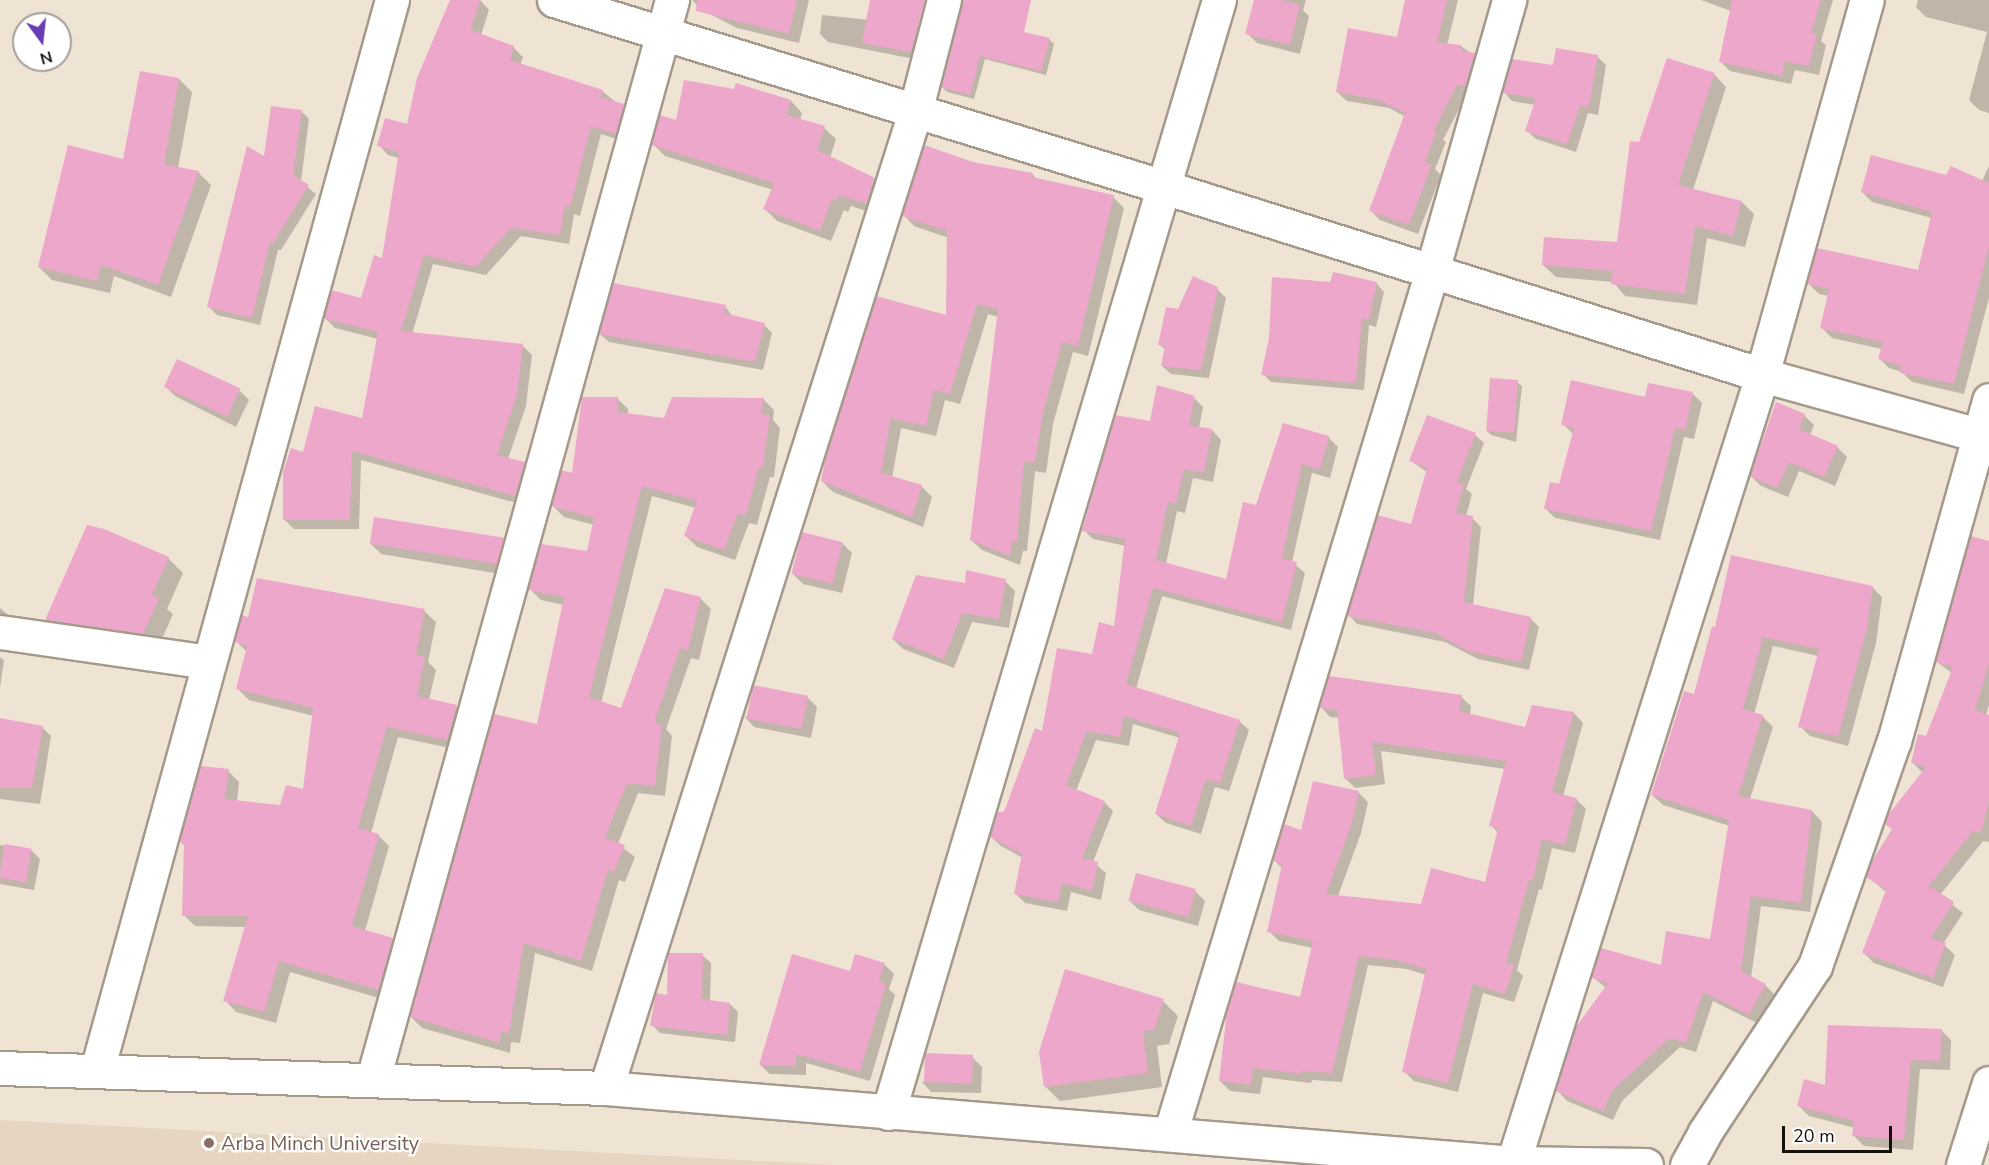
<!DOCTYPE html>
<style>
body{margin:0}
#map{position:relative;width:1989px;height:1165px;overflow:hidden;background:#efe3d4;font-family:"Nunito Sans",sans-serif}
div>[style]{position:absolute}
.built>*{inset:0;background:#e6d5c0}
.shadow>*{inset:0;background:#0003}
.building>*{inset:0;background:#eca7cb;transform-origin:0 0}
.roads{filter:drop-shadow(2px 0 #a4998b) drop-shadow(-2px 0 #a4998b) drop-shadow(0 2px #a4998b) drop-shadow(0 -2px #a4998b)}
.street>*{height:33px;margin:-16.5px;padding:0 16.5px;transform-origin:16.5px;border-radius:16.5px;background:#fff}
.dots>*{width:16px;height:16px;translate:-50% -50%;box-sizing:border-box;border:3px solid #fff;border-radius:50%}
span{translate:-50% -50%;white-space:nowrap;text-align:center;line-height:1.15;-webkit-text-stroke:4.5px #fff;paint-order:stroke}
.education-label{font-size:20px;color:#785e54}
.left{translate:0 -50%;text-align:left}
.north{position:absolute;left:12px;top:12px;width:60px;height:60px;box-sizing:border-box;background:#fff;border:2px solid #a19f9d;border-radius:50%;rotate:165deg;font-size:16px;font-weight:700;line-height:24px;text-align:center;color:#14100b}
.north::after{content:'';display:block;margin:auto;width:21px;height:27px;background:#693cb4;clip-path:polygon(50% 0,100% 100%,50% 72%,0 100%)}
.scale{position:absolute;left:1782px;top:1126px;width:110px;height:27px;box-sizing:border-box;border:3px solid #14100b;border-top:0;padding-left:8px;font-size:18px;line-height:21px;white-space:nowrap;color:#14100b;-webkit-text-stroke:4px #fff;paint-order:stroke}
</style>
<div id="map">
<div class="built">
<i style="clip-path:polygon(0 1120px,835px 1165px,0 1165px)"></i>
</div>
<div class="shadow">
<i style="clip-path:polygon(452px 0,480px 0,489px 10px,481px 35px,513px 47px,523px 57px,520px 65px,602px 91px,632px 115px,625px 142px,601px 134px,580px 216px,574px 214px,569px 244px,521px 236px,486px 275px,433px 264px,412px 334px,522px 345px,532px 355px,526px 406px,508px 459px,524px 463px,533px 472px,524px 505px,361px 460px,359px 529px,294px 529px,284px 519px,304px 454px,363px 420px,378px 339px,335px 328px,325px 318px,362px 300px,383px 259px,399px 158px,388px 155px,379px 145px,408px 126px)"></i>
<i style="clip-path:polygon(692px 0,809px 0,799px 43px,737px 28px,702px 10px)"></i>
<i style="clip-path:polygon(1257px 0,1306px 0,1303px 10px,1309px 16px,1300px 54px,1257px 43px,1247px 33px)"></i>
<i style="clip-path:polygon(1407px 0,1458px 0,1447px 45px,1461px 46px,1483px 63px,1443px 140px,1446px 142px,1435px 169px,1441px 175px,1418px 234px,1380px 220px,1370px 210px,1406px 117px,1389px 108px,1347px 101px,1337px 92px,1398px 38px)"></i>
<i style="clip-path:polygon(1701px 0,1833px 0,1821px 41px,1826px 45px,1819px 75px,1795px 70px,1791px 84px,1730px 71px,1720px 61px,1731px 11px)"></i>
<i style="clip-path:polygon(1918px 0,1989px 0,1989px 113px,1979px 110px,1969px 100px,1987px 32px,1926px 17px,1916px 7px)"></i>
<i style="clip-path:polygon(822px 15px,918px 25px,926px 33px,919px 60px,828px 42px,820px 34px)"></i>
<i style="clip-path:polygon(958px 29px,1020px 32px,1050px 40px,1054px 44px,1046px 75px,985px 59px,974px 99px,947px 92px,942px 87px)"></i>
<i style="clip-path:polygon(1597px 56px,1606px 65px,1598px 115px,1588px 113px,1576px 152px,1536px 139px,1527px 131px,1535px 105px,1512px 101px,1504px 92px,1554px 67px)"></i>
<i style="clip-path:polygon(1714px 74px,1726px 87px,1693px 190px,1742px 202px,1754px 214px,1745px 247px,1707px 238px,1697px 305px,1625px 296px,1613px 282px,1556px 277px,1543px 265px,1618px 244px,1640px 144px)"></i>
<i style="clip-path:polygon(179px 79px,192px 92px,178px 168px,198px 172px,211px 185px,171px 297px,114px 276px,110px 293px,52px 280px,39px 267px,125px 160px)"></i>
<i style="clip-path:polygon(791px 101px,802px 113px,800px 120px,824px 128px,836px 139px,830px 158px,874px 179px,886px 191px,878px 215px,851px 206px,848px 212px,844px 210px,831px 241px,777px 221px,765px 209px,773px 190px,665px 156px,653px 144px,677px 122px)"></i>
<i style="clip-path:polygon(301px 111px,309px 119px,301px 182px,316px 194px,281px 250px,278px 250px,260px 325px,217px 315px,209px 307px,265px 159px)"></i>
<i style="clip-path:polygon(973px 164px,1032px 174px,1038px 180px,1113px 197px,1124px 208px,1088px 356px,1073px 352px,1053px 424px,1046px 473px,1035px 471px,1027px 551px,1023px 551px,1020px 565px,982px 550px,971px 540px,999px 317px,988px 314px,960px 404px,945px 400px,936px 436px,901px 428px,892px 478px,921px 486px,932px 497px,923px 527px,833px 492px,822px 481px,947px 317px,949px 238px,914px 226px,904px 215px)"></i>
<i style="clip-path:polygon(1989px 166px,1989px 298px,1964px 394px,1912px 382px,1902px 372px,1889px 368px,1879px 358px,1882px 349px,1832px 338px,1822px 328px,1829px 296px,1819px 294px,1809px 284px,1919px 272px,1932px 218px,1872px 202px,1862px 192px,1947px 177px,1982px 181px)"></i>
<i style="clip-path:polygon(1332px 283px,1376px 283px,1384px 292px,1376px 327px,1369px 325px,1364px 390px,1271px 382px,1263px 374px)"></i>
<i style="clip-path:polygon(1217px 289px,1226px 298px,1209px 378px,1171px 374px,1162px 366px,1166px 350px,1160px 345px,1179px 311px)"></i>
<i style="clip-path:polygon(725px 306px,733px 317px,764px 325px,772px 333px,763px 370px,609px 342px,600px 334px)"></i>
<i style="clip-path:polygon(177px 361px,239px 390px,249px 400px,236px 427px,175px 396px,165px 386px)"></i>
<i style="clip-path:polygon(1517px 382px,1522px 386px,1516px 442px,1491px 435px,1486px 430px)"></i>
<i style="clip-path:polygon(1692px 393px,1702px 403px,1694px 439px,1684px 437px,1660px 540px,1555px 518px,1546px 509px,1560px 486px,1573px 434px,1563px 424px)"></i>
<i style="clip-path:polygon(617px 398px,628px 409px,628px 415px,665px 419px,763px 399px,774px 410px,773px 420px,780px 428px,774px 477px,770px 477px,757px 525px,749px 523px,735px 560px,697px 547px,686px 536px,696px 508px,652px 496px,601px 703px,622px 709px,700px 598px,711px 609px,699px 660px,691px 658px,666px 729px,672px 736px,665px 796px,638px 793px,618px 844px,635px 857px,625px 882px,619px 880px,592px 971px,535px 953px,520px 1043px,511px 1042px,510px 1053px,422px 1028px,411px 1017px,538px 726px,564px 605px,541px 600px,530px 589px,588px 553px,594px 525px,564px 517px,553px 506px)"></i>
<i style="clip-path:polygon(1194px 398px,1203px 407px,1199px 428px,1212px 430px,1221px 440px,1213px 482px,1193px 478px,1185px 513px,1177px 511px,1166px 564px,1227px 580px,1257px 507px,1328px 437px,1338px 447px,1330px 478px,1312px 473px,1292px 562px,1305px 573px,1291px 630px,1162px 596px,1136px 689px,1239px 721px,1249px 730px,1229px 791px,1215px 787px,1201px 834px,1166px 823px,1156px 814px,1180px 738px,1133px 724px,1129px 746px,1096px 740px,1076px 791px,1104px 802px,1113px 811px,1093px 862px,1106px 873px,1101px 900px,1071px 892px,1067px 911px,1025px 903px,1016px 894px,1023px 858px,1001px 846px,991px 837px,1043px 733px,1093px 656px,1116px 628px,1126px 546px,1093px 539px,1084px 530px,1151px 423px)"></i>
<i style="clip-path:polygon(1804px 415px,1814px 425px,1810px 435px,1837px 447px,1847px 457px,1835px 486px,1799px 471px,1788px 497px,1761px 486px,1751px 476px)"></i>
<i style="clip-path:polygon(1475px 435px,1484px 443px,1466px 489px,1472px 494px,1466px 517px,1472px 518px,1481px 527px,1473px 605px,1530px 618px,1539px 627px,1529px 670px,1478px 659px,1445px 642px,1357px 624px,1349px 615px,1413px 526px,1427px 472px,1411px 461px)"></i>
<i style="clip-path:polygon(503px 539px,513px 549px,506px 575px,381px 554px,371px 544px)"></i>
<i style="clip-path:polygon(842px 543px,852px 553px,842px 593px,803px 584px,793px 574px)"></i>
<i style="clip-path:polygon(1989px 543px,1989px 705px,1986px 715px,1989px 716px,1989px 842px,1983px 841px,1940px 895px,1963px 913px,1943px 944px,1955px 955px,1943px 987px,1874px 963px,1864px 953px,1886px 892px,1868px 877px,1923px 773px,1913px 763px,1927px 738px,1952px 673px,1937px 662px)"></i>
<i style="clip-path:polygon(168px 558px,183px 573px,167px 609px,173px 614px,158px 648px,62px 634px,47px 619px)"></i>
<i style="clip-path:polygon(1005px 581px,1015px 591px,1009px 628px,972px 622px,954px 668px,903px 649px,893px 639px,966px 584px)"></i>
<i style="clip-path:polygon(1872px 587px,1882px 597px,1876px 643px,1848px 746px,1810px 736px,1800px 726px,1818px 656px,1773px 646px,1754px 714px,1763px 717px,1773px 727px,1750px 799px,1812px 811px,1822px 822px,1810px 912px,1761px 906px,1751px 978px,1765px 985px,1775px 995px,1759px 1024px,1713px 1001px,1696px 1052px,1680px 1047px,1622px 1101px,1613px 1120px,1567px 1101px,1557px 1090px,1606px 988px,1593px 977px,1662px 967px,1711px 940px,1730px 826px,1663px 805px,1652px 795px,1695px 695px,1713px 628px)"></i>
<i style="clip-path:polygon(0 608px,10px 617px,0 627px)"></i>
<i style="clip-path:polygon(424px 611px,436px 622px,428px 662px,436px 670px,429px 700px,456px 707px,468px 718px,459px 750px,398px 737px,371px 833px,378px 835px,389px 846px,365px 931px,392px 939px,403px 950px,389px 1001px,290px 972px,276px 1023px,236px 1012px,225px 1000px,246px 927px,195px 926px,184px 915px,185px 846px,181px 842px,228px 771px,239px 782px,237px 802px,281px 807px,305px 791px,314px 716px,249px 700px,237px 688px,247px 652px,236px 641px,249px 619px)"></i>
<i style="clip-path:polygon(0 657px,4px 660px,0 688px)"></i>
<i style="clip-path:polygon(807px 697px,817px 707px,811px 738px,754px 727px,745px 717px)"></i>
<i style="clip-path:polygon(1461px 697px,1471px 706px,1470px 715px,1526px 729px,1574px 713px,1583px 723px,1563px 796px,1576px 799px,1586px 809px,1575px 853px,1552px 848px,1542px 890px,1539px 889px,1517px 970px,1523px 976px,1514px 1002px,1483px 993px,1458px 1092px,1414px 1081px,1404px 1071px,1426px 975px,1407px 969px,1368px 965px,1342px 1082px,1312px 1080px,1311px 1083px,1263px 1077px,1260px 1094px,1230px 1091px,1220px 1081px,1301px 999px,1313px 948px,1279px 941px,1269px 931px,1283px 869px,1274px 860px,1302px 832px,1359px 793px,1368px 802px,1361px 833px,1338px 896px,1422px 906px,1486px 884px,1498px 833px,1491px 825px,1505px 769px,1381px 751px,1385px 784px,1355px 788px,1345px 778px,1339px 718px,1330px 717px,1321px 707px)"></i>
<i style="clip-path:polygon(0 725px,42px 727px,51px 736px,40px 804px,0 799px)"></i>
<i style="clip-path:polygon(0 845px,32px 851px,40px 859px,34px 890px,0 884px)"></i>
<i style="clip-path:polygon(1195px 891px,1205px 901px,1198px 926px,1139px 910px,1129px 900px)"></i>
<i style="clip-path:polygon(702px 955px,711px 963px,710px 1002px,730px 1004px,738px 1012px,735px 1042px,660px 1033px,652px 1025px,668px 996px)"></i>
<i style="clip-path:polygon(884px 964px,894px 974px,889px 989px,895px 995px,870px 1081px,806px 1063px,806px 1075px,770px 1074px,760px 1065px,851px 973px)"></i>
<i style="clip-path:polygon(1163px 1001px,1178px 1016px,1169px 1044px,1157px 1046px,1162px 1087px,1060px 1101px,1045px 1086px)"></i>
<i style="clip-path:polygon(1941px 1030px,1951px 1040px,1950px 1070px,1920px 1069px,1913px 1150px,1864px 1146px,1854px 1136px,1855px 1128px,1809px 1116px,1799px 1106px,1827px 1087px)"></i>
<i style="clip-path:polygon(972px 1057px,982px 1067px,981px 1093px,931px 1092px,922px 1082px)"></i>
</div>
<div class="building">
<i style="clip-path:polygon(450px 0,480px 0,471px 30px,514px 46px,510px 60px,603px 90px,600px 97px,624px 104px,616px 134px,591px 126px,570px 207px,565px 205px,560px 235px,511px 228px,476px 267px,424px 255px,401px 331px,523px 344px,517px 395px,497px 455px,525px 462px,515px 496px,352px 451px,350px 520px,283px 520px,283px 472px,291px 448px,303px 452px,315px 406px,362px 418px,378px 332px,324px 319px,331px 290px,361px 298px,374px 255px,382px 258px,399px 152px,377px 146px,385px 118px,407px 124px,417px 78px)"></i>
<i style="clip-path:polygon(697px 0,797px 0,789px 34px,696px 11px)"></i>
<i style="clip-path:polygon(870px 0,925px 0,911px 52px,862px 43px)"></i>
<i style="clip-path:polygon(962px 0,1031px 0,1024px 32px,1050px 38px,1041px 71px,980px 56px,970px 95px,941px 87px)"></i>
<i style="clip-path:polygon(1254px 0,1281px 0,1300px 5px,1290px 45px,1245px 34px)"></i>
<i style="clip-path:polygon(1405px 0,1447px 0,1437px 42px,1461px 45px,1461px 50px,1475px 53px,1465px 86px,1457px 85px,1434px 130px,1437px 131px,1425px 162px,1432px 164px,1409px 225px,1369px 211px,1405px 113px,1378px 100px,1336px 92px,1348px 28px,1397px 37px)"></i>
<i style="clip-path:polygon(1732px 0,1821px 0,1811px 33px,1817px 34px,1809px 66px,1785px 61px,1782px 76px,1719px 62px)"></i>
<i style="clip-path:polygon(1556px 48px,1598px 55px,1589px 107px,1580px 106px,1567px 144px,1525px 131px,1536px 98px,1502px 93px,1512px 59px,1553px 65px)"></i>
<i style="clip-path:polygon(1667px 58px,1715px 73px,1678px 185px,1742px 201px,1733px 236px,1695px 226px,1685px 294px,1611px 284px,1613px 271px,1542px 265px,1544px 237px,1617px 242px,1630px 141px,1639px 142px)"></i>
<i style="clip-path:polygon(140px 71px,179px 78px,164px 164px,199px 171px,158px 285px,101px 265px,97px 281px,38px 267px,68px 145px,123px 159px)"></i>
<i style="clip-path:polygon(684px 80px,734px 89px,736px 83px,791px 100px,787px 115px,825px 126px,817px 150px,875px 178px,866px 204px,839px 195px,836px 201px,832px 199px,820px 231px,763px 209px,774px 183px,651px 145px,660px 115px,676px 120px)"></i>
<i style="clip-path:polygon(271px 106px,302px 110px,293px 175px,309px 185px,273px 243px,270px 242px,252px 318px,207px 307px,247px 146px,264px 156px)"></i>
<i style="clip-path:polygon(924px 145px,973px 162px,1033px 173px,1032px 177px,1114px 195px,1078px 346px,1062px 342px,1043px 413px,1035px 463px,1024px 461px,1017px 541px,1012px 541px,1010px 556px,970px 540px,998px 309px,977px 304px,950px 394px,934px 390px,926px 426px,891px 418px,881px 473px,922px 485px,912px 517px,821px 481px,827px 452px,876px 296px,946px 315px,947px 231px,902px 216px)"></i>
<i style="clip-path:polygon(1871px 155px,1946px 175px,1951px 166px,1989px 183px,1989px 246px,1954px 384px,1900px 373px,1901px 366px,1878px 359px,1883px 342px,1820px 328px,1829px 289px,1807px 284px,1817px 248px,1918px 270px,1932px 212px,1861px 192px)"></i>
<i style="clip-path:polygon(1333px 272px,1377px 282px,1369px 320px,1362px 318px,1356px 383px,1261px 375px,1269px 338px,1272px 277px,1330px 282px)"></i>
<i style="clip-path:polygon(1193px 276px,1218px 287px,1201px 370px,1161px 366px,1165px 346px,1158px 345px,1166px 307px,1178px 309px)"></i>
<i style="clip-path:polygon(613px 283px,726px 305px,724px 313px,765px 323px,755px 362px,599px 334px)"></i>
<i style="left:177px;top:359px;width:70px;height:31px;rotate:25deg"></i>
<i style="left:1490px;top:378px;width:28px;height:53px;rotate:4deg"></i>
<i style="clip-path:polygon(1571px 380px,1645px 397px,1648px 383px,1693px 392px,1685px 430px,1675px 428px,1651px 531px,1544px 509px,1550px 482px,1559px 484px,1574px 428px,1561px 425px)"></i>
<i style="clip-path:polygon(1157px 385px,1195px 396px,1189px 425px,1212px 429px,1204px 473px,1184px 469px,1176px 504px,1168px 502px,1156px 560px,1226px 579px,1243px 502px,1256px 505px,1283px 423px,1329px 436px,1320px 470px,1302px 464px,1282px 558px,1297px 562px,1282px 622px,1153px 588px,1126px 684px,1240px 720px,1220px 783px,1206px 779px,1191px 826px,1155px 814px,1180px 733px,1124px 716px,1120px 737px,1087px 731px,1066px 785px,1105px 801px,1082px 858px,1098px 862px,1092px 891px,1062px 883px,1058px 902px,1014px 894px,1022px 854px,990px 837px,997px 812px,1004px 812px,1035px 728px,1042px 731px,1057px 648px,1092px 654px,1099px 622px,1114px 626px,1125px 539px,1082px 531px,1115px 415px,1150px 421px)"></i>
<i style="clip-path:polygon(582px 397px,618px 397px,617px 412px,664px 418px,672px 397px,764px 398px,761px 414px,770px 415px,763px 467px,759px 467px,746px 515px,738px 513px,724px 550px,684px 536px,697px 501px,642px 486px,589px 697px,621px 708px,665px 588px,701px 597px,688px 650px,680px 648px,654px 723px,662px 724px,655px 786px,627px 783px,605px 838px,625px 845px,614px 872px,608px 870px,581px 961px,524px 943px,509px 1033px,501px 1031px,500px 1043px,410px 1017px,494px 714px,537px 724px,564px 597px,528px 590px,541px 544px,587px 551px,594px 518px,551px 506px,561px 470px,572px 473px)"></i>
<i style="clip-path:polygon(1776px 402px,1805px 414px,1799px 429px,1838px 446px,1824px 477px,1789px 462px,1777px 488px,1750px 476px)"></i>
<i style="clip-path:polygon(1427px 415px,1476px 433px,1457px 482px,1464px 484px,1456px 513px,1473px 516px,1464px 602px,1531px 617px,1521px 662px,1468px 651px,1435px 633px,1347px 616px,1377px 515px,1411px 524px,1427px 468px,1409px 461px)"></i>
<i style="left:374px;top:517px;width:132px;height:27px;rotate:9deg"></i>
<i style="clip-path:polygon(87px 525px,104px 529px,169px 557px,152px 595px,159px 598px,143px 634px,45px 620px)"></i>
<i style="left:802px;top:532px;width:42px;height:43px;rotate:14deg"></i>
<i style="clip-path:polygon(1971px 536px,1989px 541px,1989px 663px,1975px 710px,1989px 715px,1989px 801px,1981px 833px,1973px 831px,1929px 886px,1954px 902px,1931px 938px,1946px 943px,1933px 978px,1862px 953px,1886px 890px,1866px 877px,1871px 863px,1892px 829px,1885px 824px,1888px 815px,1926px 767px,1911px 763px,1918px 734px,1926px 736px,1953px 667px,1935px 662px)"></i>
<i style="clip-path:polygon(1731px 555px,1873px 586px,1866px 632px,1838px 737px,1798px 727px,1819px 649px,1763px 637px,1743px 709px,1763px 715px,1738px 796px,1812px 810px,1801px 903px,1751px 896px,1741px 971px,1766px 984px,1749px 1015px,1703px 992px,1686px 1043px,1669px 1038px,1612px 1091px,1603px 1111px,1555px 1091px,1576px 1027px,1608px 983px,1591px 978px,1601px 948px,1661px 965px,1666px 931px,1710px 939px,1729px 820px,1651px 795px,1684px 691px,1694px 694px,1712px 626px,1715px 627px)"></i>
<i style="clip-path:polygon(966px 570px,1006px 579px,999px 619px,962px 613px,944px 659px,892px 639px,916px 575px,965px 583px)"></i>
<i style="clip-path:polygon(257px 578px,425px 609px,416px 655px,425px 657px,417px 696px,457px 705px,447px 740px,387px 727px,358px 828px,379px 834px,352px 926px,393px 938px,378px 990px,279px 961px,264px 1012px,223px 1001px,248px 916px,182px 916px,184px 843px,179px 842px,200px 766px,229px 769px,225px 799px,280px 805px,286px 785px,303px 789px,313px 708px,236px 689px,247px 646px,235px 642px,242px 615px,248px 617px)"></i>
<i style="clip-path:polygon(1329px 676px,1462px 695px,1459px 711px,1525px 727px,1532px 705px,1574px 712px,1552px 792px,1577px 798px,1565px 845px,1542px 839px,1533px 881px,1529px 880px,1506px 963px,1514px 965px,1505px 994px,1473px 984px,1448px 1083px,1402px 1072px,1426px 969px,1396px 960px,1359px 956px,1332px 1073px,1302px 1071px,1302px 1074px,1253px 1068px,1251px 1085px,1219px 1081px,1226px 1020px,1224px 1020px,1236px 982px,1300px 997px,1313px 941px,1267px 932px,1282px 864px,1273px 861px,1284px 824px,1301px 830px,1313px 781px,1359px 791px,1352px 823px,1326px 894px,1421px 904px,1431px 868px,1485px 882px,1498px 828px,1489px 826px,1506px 761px,1372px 742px,1376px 775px,1344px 779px,1337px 710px,1319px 708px)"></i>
<i style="left:753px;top:685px;width:56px;height:34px;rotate:11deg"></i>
<i style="clip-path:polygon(0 718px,43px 726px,32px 788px,0 788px)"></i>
<i style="left:5px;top:844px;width:27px;height:34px;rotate:10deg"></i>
<i style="left:1136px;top:873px;width:62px;height:29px;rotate:15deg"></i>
<i style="clip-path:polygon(668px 953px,703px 953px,702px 999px,730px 1003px,727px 1035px,650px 1026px,656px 993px,667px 995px)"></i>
<i style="clip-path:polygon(792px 954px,850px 971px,855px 954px,885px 963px,879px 981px,886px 984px,860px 1072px,796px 1054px,796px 1066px,759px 1065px)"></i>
<i style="clip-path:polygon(1065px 969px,1164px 999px,1154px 1030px,1143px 1031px,1148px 1073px,1044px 1087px,1039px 1052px)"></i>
<i style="clip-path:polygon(1828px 1025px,1942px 1029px,1940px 1061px,1911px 1060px,1904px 1140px,1852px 1136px,1854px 1121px,1797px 1106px,1804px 1079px,1825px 1085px)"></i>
<i style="left:925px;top:1053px;width:48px;height:29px;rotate:2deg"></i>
</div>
<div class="roads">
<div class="street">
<i style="left:554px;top:0;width:638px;rotate:17.04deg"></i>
<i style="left:1164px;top:187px;width:627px;rotate:17.45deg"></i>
<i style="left:1762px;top:375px;width:224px;rotate:15.5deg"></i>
<i style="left:1978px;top:435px;width:12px;rotate:24deg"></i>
<i style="left:0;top:632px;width:211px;rotate:8.2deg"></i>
<i style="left:0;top:1068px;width:606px;rotate:1.89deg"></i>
<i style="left:606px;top:1088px;width:910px;rotate:4.73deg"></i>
<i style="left:1513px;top:1163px;width:133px;rotate:0.9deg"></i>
<i style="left:97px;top:1070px;width:1110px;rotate:-74.59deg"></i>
<i style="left:373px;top:1079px;width:1120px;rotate:-74.51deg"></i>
<i style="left:606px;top:1088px;width:1024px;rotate:-72.43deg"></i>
<i style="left:915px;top:112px;width:116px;rotate:-75.5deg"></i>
<i style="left:888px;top:1113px;width:1161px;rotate:-73.44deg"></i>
<i style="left:1170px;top:1134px;width:902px;rotate:-73.11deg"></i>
<i style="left:1432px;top:271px;width:282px;rotate:-74.1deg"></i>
<i style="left:1513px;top:1163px;width:826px;rotate:-72.46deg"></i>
<i style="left:1762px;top:375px;width:389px;rotate:-74.4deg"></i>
<i style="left:1687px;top:1165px;width:38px;rotate:-61deg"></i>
<i style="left:1705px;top:1132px;width:199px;rotate:-56.5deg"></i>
<i style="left:1815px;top:966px;width:238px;rotate:-70.7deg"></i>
<i style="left:1894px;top:741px;width:354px;rotate:-74.4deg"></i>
<i style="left:1963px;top:1165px;width:86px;rotate:-72.4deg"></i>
</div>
</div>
<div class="dots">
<i style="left:209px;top:1143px;background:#8d6e63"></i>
</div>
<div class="education-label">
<span class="left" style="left:221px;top:1143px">Arba Minch University</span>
</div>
<div class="north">N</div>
<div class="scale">20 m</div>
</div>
